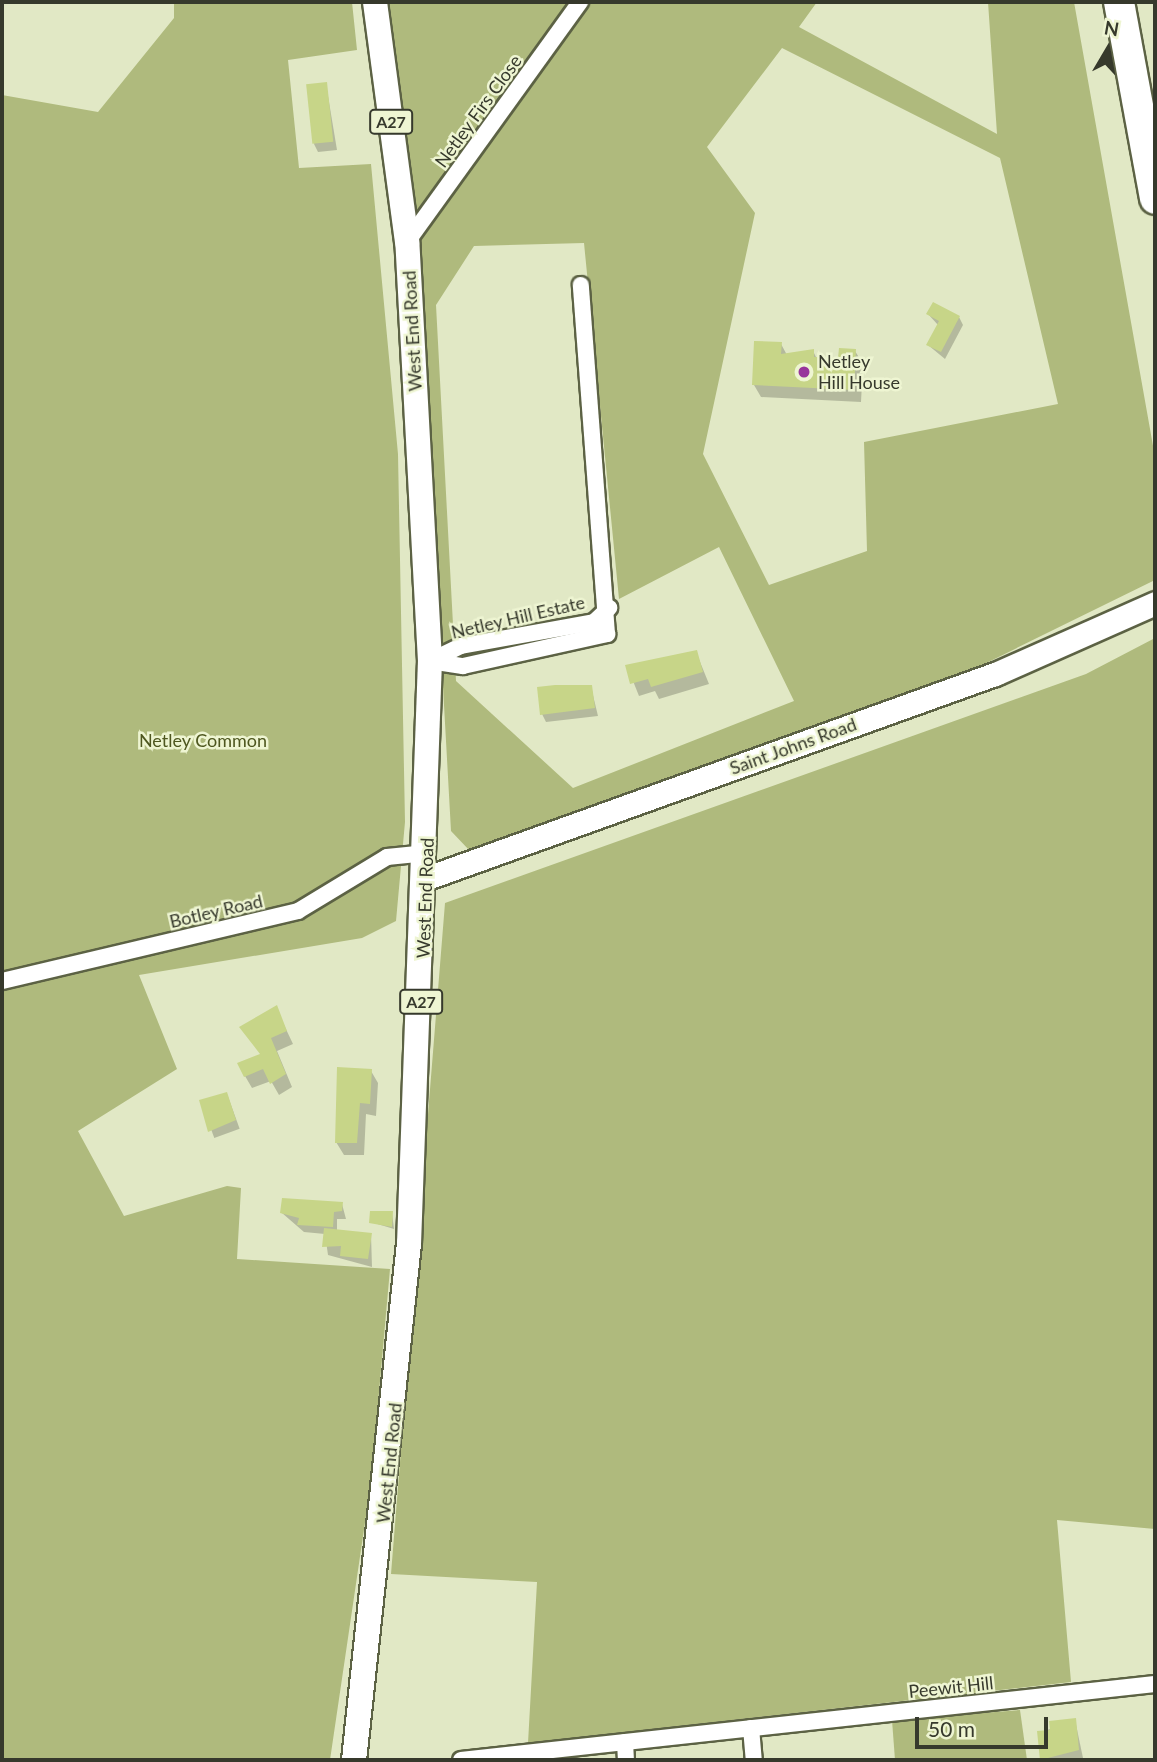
<!DOCTYPE html>
<style>
body{margin:0}
#map{position:relative;width:1157px;height:1762px;overflow:hidden;background:#e1e8c5;font-family:Lato,sans-serif}
div>[style]{position:absolute}
.green>*{inset:0;background:#afba7d}
.shadow>*{inset:0;background:#0003;transform-origin:0 0}
.building>*{inset:0;background:#c7d588;transform-origin:0 0}
.roads{filter:drop-shadow(2px 0 #5c6244) drop-shadow(-2px 0 #5c6244) drop-shadow(0 2px #5c6244) drop-shadow(0 -2px #5c6244)}
.street>*{height:16px;margin:-8px;padding:0 8px;transform-origin:8px;border-radius:8px;background:#fff}
.secondary>*{height:23px;margin:-11.5px;padding:0 11.5px;transform-origin:11.5px;border-radius:11.5px;background:#fff}
.primary>*{height:24px;margin:-12px;padding:0 12px;transform-origin:12px;border-radius:12px;background:#fff}
.highway>*{height:30px;margin:-15px;padding:0 15px;transform-origin:15px;border-radius:15px;background:#fff}
.dots>*{width:19px;height:19px;translate:-50% -50%;box-sizing:border-box;border:4px solid #eef5d2;border-radius:50%}
span{translate:-50% -50%;white-space:nowrap;text-align:center;line-height:1.15;-webkit-text-stroke:5px #eef5d2;paint-order:stroke}
.shield-label span{padding:2px 5px;background:#eef5d2;border:2px solid;border-radius:5px;-webkit-text-stroke-width:0}
.shield-label{font-size:16px;color:#36392c;font-weight:700}
.street-label{font-size:18px;color:#36392c}
.poi-label{font-size:18px;color:#36392c}
.left{translate:0 -50%;text-align:left}
.park-label{font-size:18px;color:#4e571f}
.frame{position:absolute;inset:0;border:4px solid #36392c;pointer-events:none}
.north{position:absolute;left:1073px;top:14px;width:70px;height:70px;-webkit-text-stroke:5px #eef5d2;paint-order:stroke;rotate:10deg;font-size:19px;font-weight:700;line-height:28px;text-align:center;color:#36392c}
.north::after{content:'';display:block;margin:auto;width:24px;height:32px;background:#36392c;clip-path:polygon(50% 0,100% 100%,50% 72%,0 100%)}
.scale{position:absolute;left:915px;top:1717px;width:133px;height:32px;box-sizing:border-box;border:4px solid #36392c;border-top:0;padding-left:9px;font-size:21px;line-height:24px;white-space:nowrap;color:#36392c;-webkit-text-stroke:5px #eef5d2;paint-order:stroke}
</style>
<div id="map">
<div class="green">
<i style="clip-path:polygon(174px 2px,352px 2px,357px 50px,288px 60px,299px 168px,371px 164px,398px 454px,405px 822px,396px 921px,362px 938px,139px 975px,177px 1069px,78px 1131px,124px 1216px,227px 1186px,241px 1188px,237px 1259px,390px 1269px,371px 1482px,330px 1760px,2px 1760px,2px 95px,98px 112px,174px 18px)"></i>
<i style="clip-path:polygon(evenodd,386px 2px,817px 2px,799px 27px,997px 134px,988px 2px,1074px 2px,1155px 457px,1155px 580px,972px 670px,470px 851px,451px 831px,421px 291px,386px 2px,782px 48px,1000px 158px,1058px 404px,864px 442px,867px 551px,769px 585px,703px 454px,755px 213px,707px 147px,782px 48px,386px 2px,584px 243px,619px 599px,719px 547px,794px 701px,573px 788px,456px 681px,436px 305px,474px 246px,584px 243px)"></i>
<i style="clip-path:polygon(1155px 638px,1155px 1529px,1057px 1520px,1071px 1682px,528px 1743px,537px 1582px,391px 1574px,445px 903px,1086px 674px)"></i>
<i style="clip-path:polygon(1020px 1710px,1027px 1760px,895px 1760px,892px 1720px)"></i>
</div>
<div class="shadow">
<i style="clip-path:polygon(326px 84px,337px 150px,318px 152px,314px 144px)"></i>
<i style="clip-path:polygon(928px 314px,959px 317px,963px 325px,945px 359px,928px 345px,938px 325px)"></i>
<i style="clip-path:polygon(781px 344px,787px 355px,813px 351px,817px 359px,840px 360px,855px 351px,863px 364px,861px 402px,761px 397px,754px 385px)"></i>
<i style="clip-path:polygon(696px 652px,709px 684px,659px 699px,655px 691px,639px 696px,627px 666px)"></i>
<i style="clip-path:polygon(591px 687px,598px 716px,546px 722px,542px 714px)"></i>
<i style="clip-path:polygon(276px 1008px,293px 1044px,277px 1051px,292px 1087px,279px 1095px,271px 1081px,252px 1088px,245px 1076px,262px 1055px,241px 1027px)"></i>
<i style="clip-path:polygon(371px 1071px,378px 1083px,376px 1116px,366px 1114px,364px 1155px,344px 1155px,336px 1142px)"></i>
<i style="left:227px;top:1094px;width:37px;height:27px;rotate:70deg"></i>
<i style="clip-path:polygon(342px 1204px,346px 1219px,337px 1219px,337px 1231px,371px 1234px,372px 1267px,328px 1255px,325px 1234px,304px 1232px,282px 1213px)"></i>
<i style="clip-path:polygon(392px 1213px,394px 1229px,371px 1222px)"></i>
<i style="clip-path:polygon(1075px 1720px,1083px 1758px,1042px 1760px,1039px 1733px)"></i>
</div>
<div class="building">
<i style="left:327px;top:82px;width:60px;height:21px;rotate:84deg"></i>
<i style="clip-path:polygon(933px 302px,960px 316px,941px 352px,926px 345px,939px 321px,926px 314px)"></i>
<i style="clip-path:polygon(754px 341px,782px 342px,781px 354px,814px 349px,814px 357px,838px 358px,839px 348px,856px 349px,854px 390px,752px 385px)"></i>
<i style="clip-path:polygon(697px 650px,703px 672px,651px 687px,648px 679px,630px 684px,625px 665px)"></i>
<i style="clip-path:polygon(555px 685px,592px 685px,595px 708px,540px 715px,537px 687px)"></i>
<i style="clip-path:polygon(277px 1005px,287px 1031px,271px 1038px,286px 1074px,270px 1084px,263px 1069px,244px 1077px,237px 1063px,260px 1054px,239px 1027px)"></i>
<i style="clip-path:polygon(337px 1067px,372px 1069px,370px 1104px,360px 1103px,357px 1143px,335px 1143px)"></i>
<i style="clip-path:polygon(227px 1092px,236px 1120px,208px 1132px,199px 1100px)"></i>
<i style="clip-path:polygon(282px 1198px,343px 1202px,342px 1211px,334px 1212px,333px 1227px,297px 1225px,299px 1218px,280px 1213px)"></i>
<i style="clip-path:polygon(370px 1211px,393px 1211px,392px 1227px,369px 1223px)"></i>
<i style="clip-path:polygon(324px 1228px,372px 1233px,368px 1259px,340px 1256px,341px 1246px,322px 1247px)"></i>
<i style="clip-path:polygon(1076px 1718px,1079px 1750px,1040px 1760px,1037px 1731px,1050px 1730px,1049px 1721px)"></i>
</div>
<div class="roads">
<div class="street">
<i style="left:407px;top:242px;width:296px;rotate:-54.2deg"></i>
<i style="left:430px;top:661px;width:33px;rotate:9deg"></i>
<i style="left:463px;top:666px;width:148px;rotate:-12.5deg"></i>
<i style="left:607px;top:634px;width:350px;rotate:-94.3deg"></i>
<i style="left:430px;top:661px;width:34px;rotate:-26deg"></i>
<i style="left:461px;top:646px;width:135px;rotate:-10.2deg"></i>
<i style="left:594px;top:622px;width:21px;rotate:-43deg"></i>
<i style="left:2px;top:981px;width:304px;rotate:-13.3deg"></i>
<i style="left:298px;top:911px;width:104px;rotate:-31.2deg"></i>
<i style="left:387px;top:857px;width:40px;rotate:-5.7deg"></i>
<i style="left:751px;top:1728px;width:32px;rotate:85deg"></i>
<i style="left:625px;top:1742px;width:18px;rotate:87deg"></i>
<i style="left:461px;top:1760px;width:698px;rotate:-6.25deg"></i>
</div>
<div class="secondary">
<i style="left:427px;top:878px;width:604px;rotate:-19.76deg"></i>
<i style="left:995px;top:674px;width:175px;rotate:-23.9deg"></i>
</div>
<div class="primary">
<i style="left:354px;top:1760px;width:519px;rotate:-83.92deg"></i>
<i style="left:409px;top:1244px;width:583px;rotate:-87.94deg"></i>
<i style="left:430px;top:661px;width:420px;rotate:-93.1deg"></i>
<i style="left:407px;top:242px;width:242px;rotate:-97.6deg"></i>
</div>
<div class="highway">
<i style="left:1119px;top:2px;width:200px;rotate:79.6deg"></i>
</div>
</div>
<div class="dots">
<i style="left:804px;top:372px;background:#98359b"></i>
</div>
<div class="shield-label">
<span style="left:391px;top:122px">A27</span>
<span style="left:421px;top:1002px">A27</span>
</div>
<div class="street-label">
<span style="left:478px;top:111px;rotate:-54deg">Netley Firs Close</span>
<span style="left:412px;top:331px;rotate:-93deg">West End Road</span>
<span style="left:518px;top:617px;rotate:-13deg">Netley Hill Estate</span>
<span style="left:793px;top:746px;rotate:-20deg">Saint Johns Road</span>
<span style="left:425px;top:898px;rotate:-88deg">West End Road</span>
<span style="left:216px;top:911px;rotate:-13deg">Botley Road</span>
<span style="left:389px;top:1463px;rotate:-84deg">West End Road</span>
<span style="left:951px;top:1687px;rotate:-6deg">Peewit Hill</span>
</div>
<div class="poi-label">
<span class="left" style="left:818px;top:372px">Netley<br>Hill House</span>
</div>
<div class="park-label">
<span style="left:203px;top:740px">Netley Common</span>
</div>
<div class="frame"></div>
<div class="north">N</div>
<div class="scale">50 m</div>
</div>
